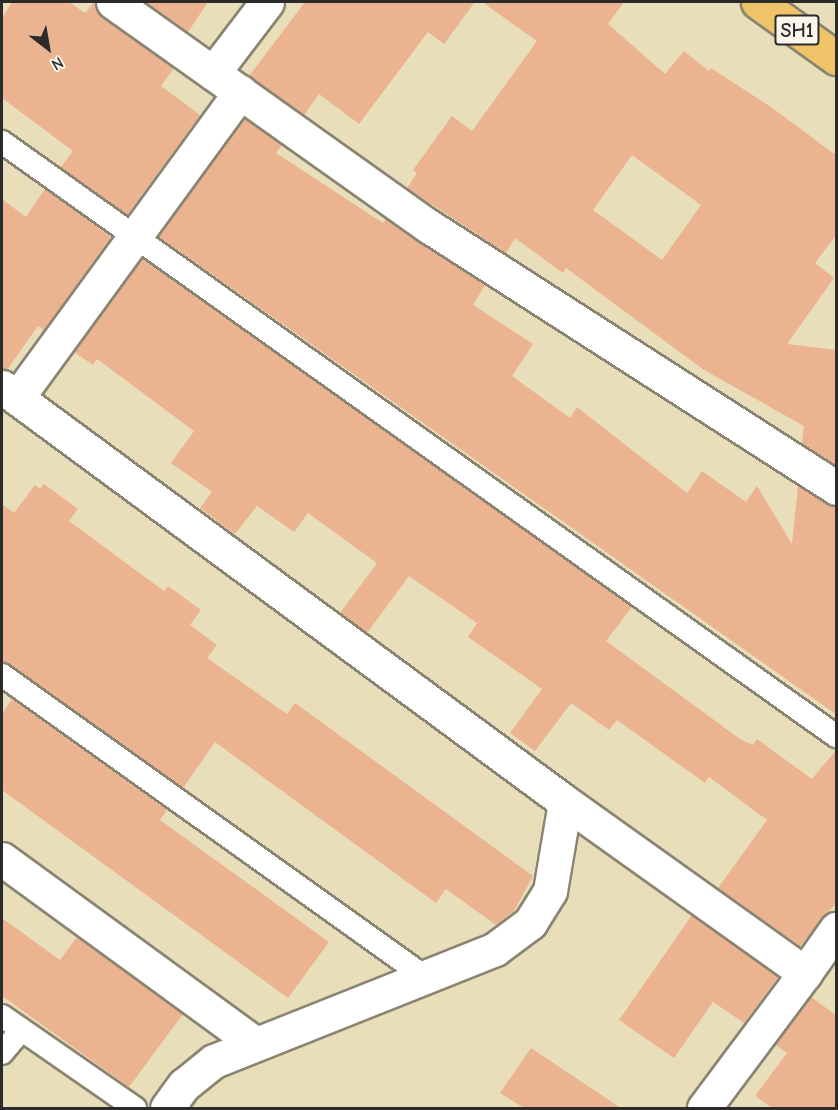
<!DOCTYPE html>
<style>
body{margin:0}
#map{position:relative;width:838px;height:1110px;overflow:hidden;background:#e9deba;font-family:"Comic Neue",sans-serif}
div>[style]{position:absolute}
.building>*{inset:0;background:#ecb391}
.roads{filter:drop-shadow(2px 0 #8a8472) drop-shadow(-2px 0 #8a8472) drop-shadow(0 2px #8a8472) drop-shadow(0 -2px #8a8472)}
.lane>*{height:22px;margin:-11px;padding:0 11px;transform-origin:11px;border-radius:11px;background:#fff}
.street>*{height:33px;margin:-16.5px;padding:0 16.5px;transform-origin:16.5px;border-radius:16.5px;background:#fff}
.primary>*{height:33px;margin:-16.5px;padding:0 16.5px;transform-origin:16.5px;border-radius:16.5px;background:#efc469}
span{translate:-50% -50%;white-space:nowrap;text-align:center;line-height:1.15;-webkit-text-stroke:4.5px #fbf7ec;paint-order:stroke}
.shield-label span{padding:2px 4px;background:#fbf7ec;border:2px solid;border-radius:4px;-webkit-text-stroke-width:0}
.shield-label{font-size:20px;color:#2b2b2b;font-weight:700}
.frame{position:absolute;inset:0;border:3px solid #2b2b2b;pointer-events:none}
.north{position:absolute;left:18px;top:18px;width:60px;height:60px;-webkit-text-stroke:4px #fbf7ec;paint-order:stroke;rotate:149deg;font-size:16px;font-weight:700;line-height:24px;text-align:center;color:#2b2b2b}
.north::after{content:'';display:block;margin:auto;width:21px;height:27px;background:#2b2b2b;clip-path:polygon(50% 0,100% 100%,50% 72%,0 100%)}
</style>
<div id="map">
<div class="building">
<i style="clip-path:polygon(12px 2px,69px 2px,85px 13px,94px 2px,102px 17px,174px 68px,161px 86px,200px 115px,127px 215px,61px 167px,73px 151px,2px 98px,2px 18px)"></i>
<i style="clip-path:polygon(145px 2px,208px 2px,188px 32px)"></i>
<i style="clip-path:polygon(305px 2px,475px 2px,444px 44px,428px 32px,359px 124px,319px 94px,304px 115px,249px 76px)"></i>
<i style="clip-path:polygon(evenodd,482px 2px,624px 2px,608px 24px,665px 74px,684px 51px,709px 71px,711px 68px,771px 107px,837px 156px,837px 234px,815px 263px,834px 278px,787px 344px,837px 350px,837px 466px,802px 444px,804px 426px,704px 370px,566px 268px,563px 273px,515px 238px,506px 253px,407px 188px,417px 173px,413px 170px,452px 116px,472px 131px,537px 41px,482px 2px,632px 155px,701px 205px,662px 260px,593px 210px,632px 155px)"></i>
<i style="clip-path:polygon(244px 118px,282px 145px,276px 153px,383px 223px,386px 219px,485px 285px,473px 305px,533px 344px,512px 376px,570px 418px,577px 407px,687px 493px,702px 471px,746px 502px,757px 486px,792px 544px,798px 486px,837px 507px,837px 715px,158px 236px)"></i>
<i style="clip-path:polygon(45px 189px,111px 237px,44px 330px,38px 326px,7px 370px,2px 369px,2px 199px,26px 217px)"></i>
<i style="clip-path:polygon(142px 258px,632px 607px,606px 641px,740px 739px,753px 745px,757px 739px,812px 779px,837px 749px,837px 902px,800px 946px,718px 888px,767px 820px,709px 777px,705px 783px,617px 720px,609px 730px,571px 703px,535px 751px,510px 733px,542px 689px,468px 637px,477px 623px,409px 576px,367px 633px,340px 613px,377px 563px,308px 513px,294px 532px,257px 506px,235px 534px,200px 508px,212px 492px,171px 463px,194px 431px,97px 359px,93px 365px,74px 352px)"></i>
<i style="clip-path:polygon(44px 484px,78px 509px,69px 521px,164px 591px,168px 586px,201px 610px,190px 625px,217px 645px,207px 658px,287px 714px,295px 703px,533px 876px,514px 911px,496px 925px,446px 889px,436px 903px,215px 742px,183px 788px,2px 662px,2px 504px,14px 513px,35px 485px,40px 489px)"></i>
<i style="clip-path:polygon(12px 699px,167px 810px,160px 820px,329px 942px,288px 998px,2px 790px,2px 714px)"></i>
<i style="clip-path:polygon(692px 915px,778px 977px,744px 1023px,713px 1002px,674px 1058px,619px 1020px)"></i>
<i style="clip-path:polygon(2px 918px,60px 960px,77px 937px,183px 1014px,129px 1087px,2px 996px)"></i>
<i style="clip-path:polygon(811px 997px,837px 1016px,837px 1108px,772px 1108px,755px 1096px,787px 1053px,775px 1044px)"></i>
<i style="clip-path:polygon(531px 1048px,621px 1108px,524px 1108px,500px 1093px)"></i>
</div>
<div class="roads">
<div class="lane">
<i style="left:2px;top:142px;width:1024px;rotate:35.46deg"></i>
<i style="left:2px;top:675px;width:520px;rotate:35.52deg"></i>
<i style="left:2px;top:1016px;width:162px;rotate:34.7deg"></i>
<i style="left:2px;top:1053px;width:30px;rotate:-50deg"></i>
</div>
<div class="street">
<i style="left:113px;top:2px;width:389px;rotate:35.4deg"></i>
<i style="left:430px;top:227px;width:483px;rotate:32.7deg"></i>
<i style="left:213px;top:73px;width:89px;rotate:-52.7deg"></i>
<i style="left:2px;top:387px;width:699px;rotate:36.39deg"></i>
<i style="left:565px;top:802px;width:295px;rotate:35.5deg"></i>
<i style="left:805px;top:973px;width:169px;rotate:126.8deg"></i>
<i style="left:17px;top:398px;width:379px;rotate:-53.9deg"></i>
<i style="left:2px;top:859px;width:312px;rotate:36.1deg"></i>
<i style="left:805px;top:973px;width:54px;rotate:-54.8deg"></i>
<i style="left:167px;top:1108px;width:29px;rotate:-54deg"></i>
<i style="left:184px;top:1085px;width:38px;rotate:-39deg"></i>
<i style="left:214px;top:1061px;width:302px;rotate:-21.7deg"></i>
<i style="left:495px;top:949px;width:44px;rotate:-36.6deg"></i>
<i style="left:530px;top:923px;width:38px;rotate:-58deg"></i>
<i style="left:550px;top:891px;width:90px;rotate:-80.4deg"></i>
</div>
<div class="primary">
<i style="left:758px;top:2px;width:96px;rotate:35.7deg"></i>
</div>
</div>
<div class="shield-label">
<span style="left:797px;top:30px">SH1</span>
</div>
<div class="frame"></div>
<div class="north">N</div>
</div>
